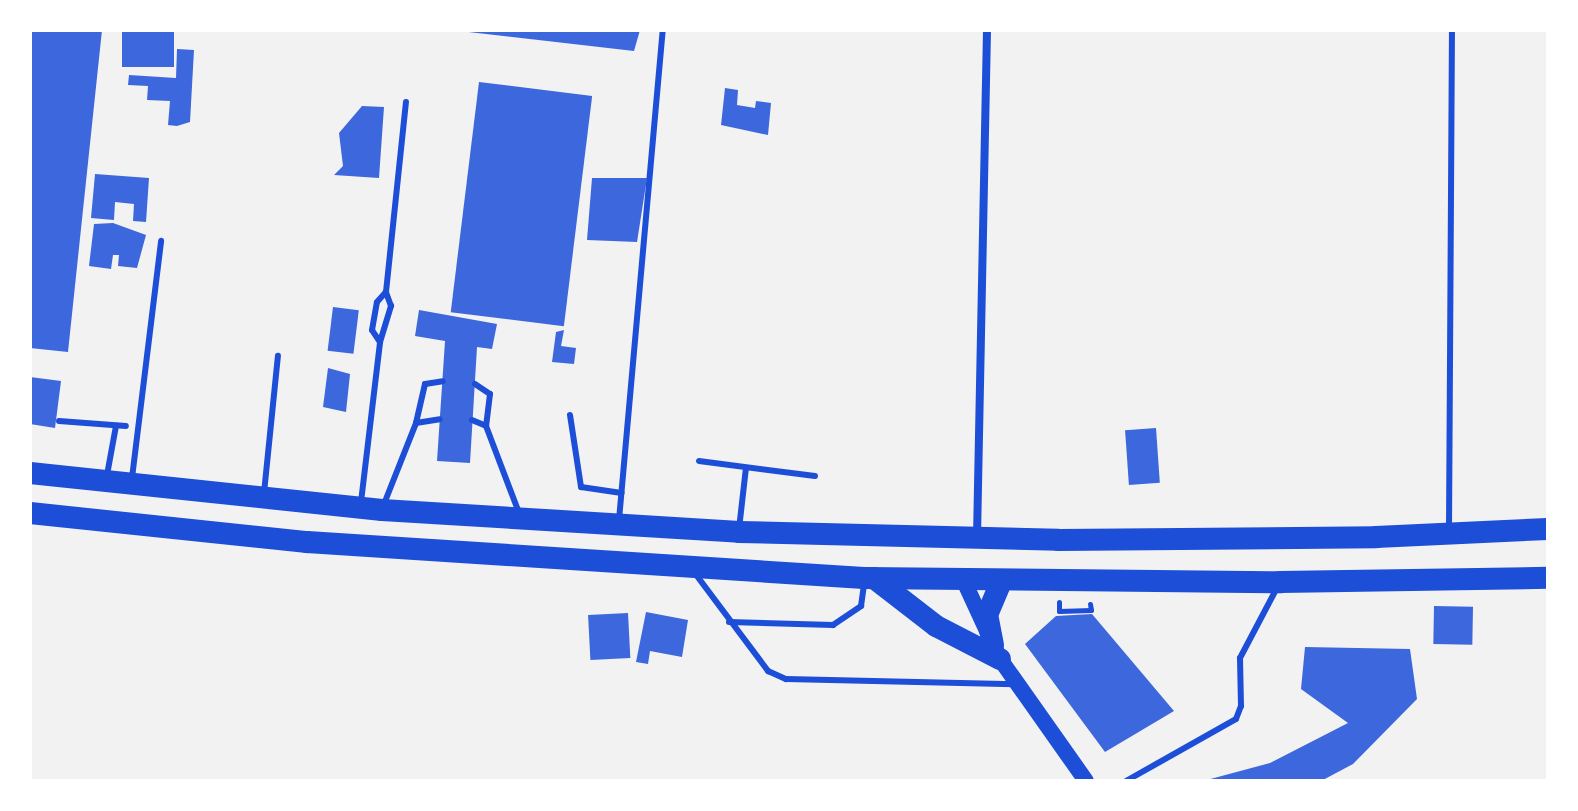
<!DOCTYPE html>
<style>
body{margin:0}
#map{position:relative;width:1578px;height:811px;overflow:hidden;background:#f2f2f2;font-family:"Noto Sans",sans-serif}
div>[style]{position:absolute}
.building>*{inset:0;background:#3d67dc;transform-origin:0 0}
.path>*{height:5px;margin:-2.5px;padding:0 2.5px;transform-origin:2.5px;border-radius:2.5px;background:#1d4ed8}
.service>*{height:6px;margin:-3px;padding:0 3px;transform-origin:3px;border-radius:3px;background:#1d4ed8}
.minor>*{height:8px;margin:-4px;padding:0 4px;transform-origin:4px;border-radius:4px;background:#1d4ed8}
.secondary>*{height:16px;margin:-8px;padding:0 8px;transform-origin:8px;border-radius:8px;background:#1d4ed8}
.trunk>*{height:22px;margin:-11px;padding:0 11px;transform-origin:11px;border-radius:11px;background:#1d4ed8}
span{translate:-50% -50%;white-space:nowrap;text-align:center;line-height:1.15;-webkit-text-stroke:6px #fff;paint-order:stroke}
.frame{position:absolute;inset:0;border:32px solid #fff;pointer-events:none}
</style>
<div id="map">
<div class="building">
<i style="clip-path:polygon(30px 30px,102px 30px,68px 352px,30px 348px)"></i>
<i style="left:122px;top:30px;width:52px;height:37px"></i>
<i style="clip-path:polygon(451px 30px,640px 30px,634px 51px)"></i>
<i style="clip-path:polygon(177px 49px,194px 50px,190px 122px,177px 126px,168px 125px,170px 101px,147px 100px,148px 86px,128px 85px,129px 75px,176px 78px)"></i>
<i style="left:479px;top:82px;width:114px;height:232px;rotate:7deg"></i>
<i style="clip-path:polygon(725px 88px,738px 90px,737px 105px,755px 108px,756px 101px,771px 103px,768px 135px,721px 125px)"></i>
<i style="clip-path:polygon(362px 106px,384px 107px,379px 178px,334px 175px,343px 166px,339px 133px)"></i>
<i style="clip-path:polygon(95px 174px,149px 178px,146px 222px,133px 221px,134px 204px,115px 202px,114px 220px,91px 218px)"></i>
<i style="clip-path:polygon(592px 178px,647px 178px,637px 242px,587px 240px)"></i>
<i style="clip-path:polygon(113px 223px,146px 235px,137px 268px,118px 266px,119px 255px,113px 255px,111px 269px,89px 266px,94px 224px)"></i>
<i style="left:333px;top:307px;width:26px;height:44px;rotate:7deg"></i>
<i style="clip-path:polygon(419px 310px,497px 324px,492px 349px,477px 347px,470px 463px,437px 461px,445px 341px,415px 336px)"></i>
<i style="clip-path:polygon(564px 330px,561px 346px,576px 348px,574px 364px,552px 362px,556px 332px)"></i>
<i style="clip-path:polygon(328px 368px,350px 374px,346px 412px,323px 407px)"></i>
<i style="clip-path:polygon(30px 377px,61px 381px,55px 428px,30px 424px)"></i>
<i style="left:1156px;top:428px;width:55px;height:31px;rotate:86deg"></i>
<i style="left:1434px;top:606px;width:39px;height:38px;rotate:1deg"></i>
<i style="clip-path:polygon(646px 612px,688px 620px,682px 657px,650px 651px,648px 664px,636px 662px)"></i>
<i style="left:628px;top:613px;width:45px;height:40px;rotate:87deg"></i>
<i style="clip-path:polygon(1092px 614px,1174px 711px,1105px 752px,1025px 644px,1056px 616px)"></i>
<i style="clip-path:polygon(1305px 647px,1410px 649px,1417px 699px,1353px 764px,1321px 781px,1203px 781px,1270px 763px,1348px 723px,1301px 689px)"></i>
</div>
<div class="path">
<i style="left:1059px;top:602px;width:9px;rotate:90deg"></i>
<i style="left:1059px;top:611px;width:32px;rotate:-2deg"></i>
<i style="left:1091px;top:610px;width:6px;rotate:-99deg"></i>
</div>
<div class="service">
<i style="left:380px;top:342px;width:38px;rotate:-73deg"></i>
<i style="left:391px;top:306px;width:15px;rotate:-110deg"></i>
<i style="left:475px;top:384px;width:18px;rotate:34deg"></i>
<i style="left:490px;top:394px;width:32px;rotate:97deg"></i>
<i style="left:570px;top:415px;width:73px;rotate:81.3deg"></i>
<i style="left:581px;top:487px;width:41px;rotate:8.3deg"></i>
<i style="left:472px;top:420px;width:15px;rotate:23deg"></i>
<i style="left:486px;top:426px;width:93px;rotate:69.2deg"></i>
<i style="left:59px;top:421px;width:67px;rotate:4.3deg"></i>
<i style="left:416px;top:423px;width:40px;rotate:-77deg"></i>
<i style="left:425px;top:384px;width:18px;rotate:-9deg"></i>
<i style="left:699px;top:461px;width:117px;rotate:7.4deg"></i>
<i style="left:107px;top:475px;width:50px;rotate:-79.6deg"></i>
<i style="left:132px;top:478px;width:239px;rotate:-83deg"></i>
<i style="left:264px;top:493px;width:138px;rotate:-84.2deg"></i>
<i style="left:361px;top:502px;width:161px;rotate:-83.2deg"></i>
<i style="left:380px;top:342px;width:14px;rotate:-124deg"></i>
<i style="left:372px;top:330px;width:28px;rotate:-80deg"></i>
<i style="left:377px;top:302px;width:13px;rotate:-48deg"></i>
<i style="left:386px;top:292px;width:191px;rotate:-84deg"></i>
<i style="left:384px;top:504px;width:87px;rotate:-68.4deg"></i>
<i style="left:416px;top:423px;width:24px;rotate:-9deg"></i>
<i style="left:619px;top:520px;width:492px;rotate:-84.9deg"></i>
<i style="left:739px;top:529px;width:61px;rotate:-83.5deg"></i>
<i style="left:1449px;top:530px;width:500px;rotate:-89.66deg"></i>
<i style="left:694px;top:572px;width:124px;rotate:53.2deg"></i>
<i style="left:768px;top:671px;width:20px;rotate:24deg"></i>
<i style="left:786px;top:679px;width:229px;rotate:1.3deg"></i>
<i style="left:729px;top:622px;width:104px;rotate:1.7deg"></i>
<i style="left:833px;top:625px;width:34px;rotate:-34deg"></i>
<i style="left:861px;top:606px;width:22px;rotate:-82deg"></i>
<i style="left:1126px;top:781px;width:126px;rotate:-29.4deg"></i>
<i style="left:1236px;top:719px;width:14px;rotate:-69deg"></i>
<i style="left:1241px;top:706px;width:48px;rotate:-91.2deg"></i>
<i style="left:1240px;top:658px;width:81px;rotate:-62.2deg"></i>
</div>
<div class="minor">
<i style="left:977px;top:537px;width:507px;rotate:-88.87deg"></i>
</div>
<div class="secondary">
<i style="left:963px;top:579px;width:88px;rotate:65.2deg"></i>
<i style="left:1000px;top:659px;width:149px;rotate:54.8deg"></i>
</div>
<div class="trunk">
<i style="left:30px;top:473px;width:354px;rotate:6deg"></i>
<i style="left:382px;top:510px;width:358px;rotate:3.5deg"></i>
<i style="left:739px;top:532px;width:319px;rotate:1.4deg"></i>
<i style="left:1058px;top:540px;width:318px;rotate:-0.5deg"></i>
<i style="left:1376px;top:537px;width:172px;rotate:-2.7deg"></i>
<i style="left:30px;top:513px;width:279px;rotate:6deg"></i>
<i style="left:307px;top:542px;width:558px;rotate:3.7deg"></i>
<i style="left:864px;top:578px;width:416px;rotate:0.6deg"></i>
<i style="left:1280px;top:582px;width:268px;rotate:-0.9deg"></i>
<i style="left:874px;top:578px;width:78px;rotate:37.7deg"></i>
<i style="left:936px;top:626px;width:72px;rotate:27.3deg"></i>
<i style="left:993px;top:645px;width:31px;rotate:-101deg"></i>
<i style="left:987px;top:615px;width:38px;rotate:-67deg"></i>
</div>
<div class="frame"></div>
</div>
